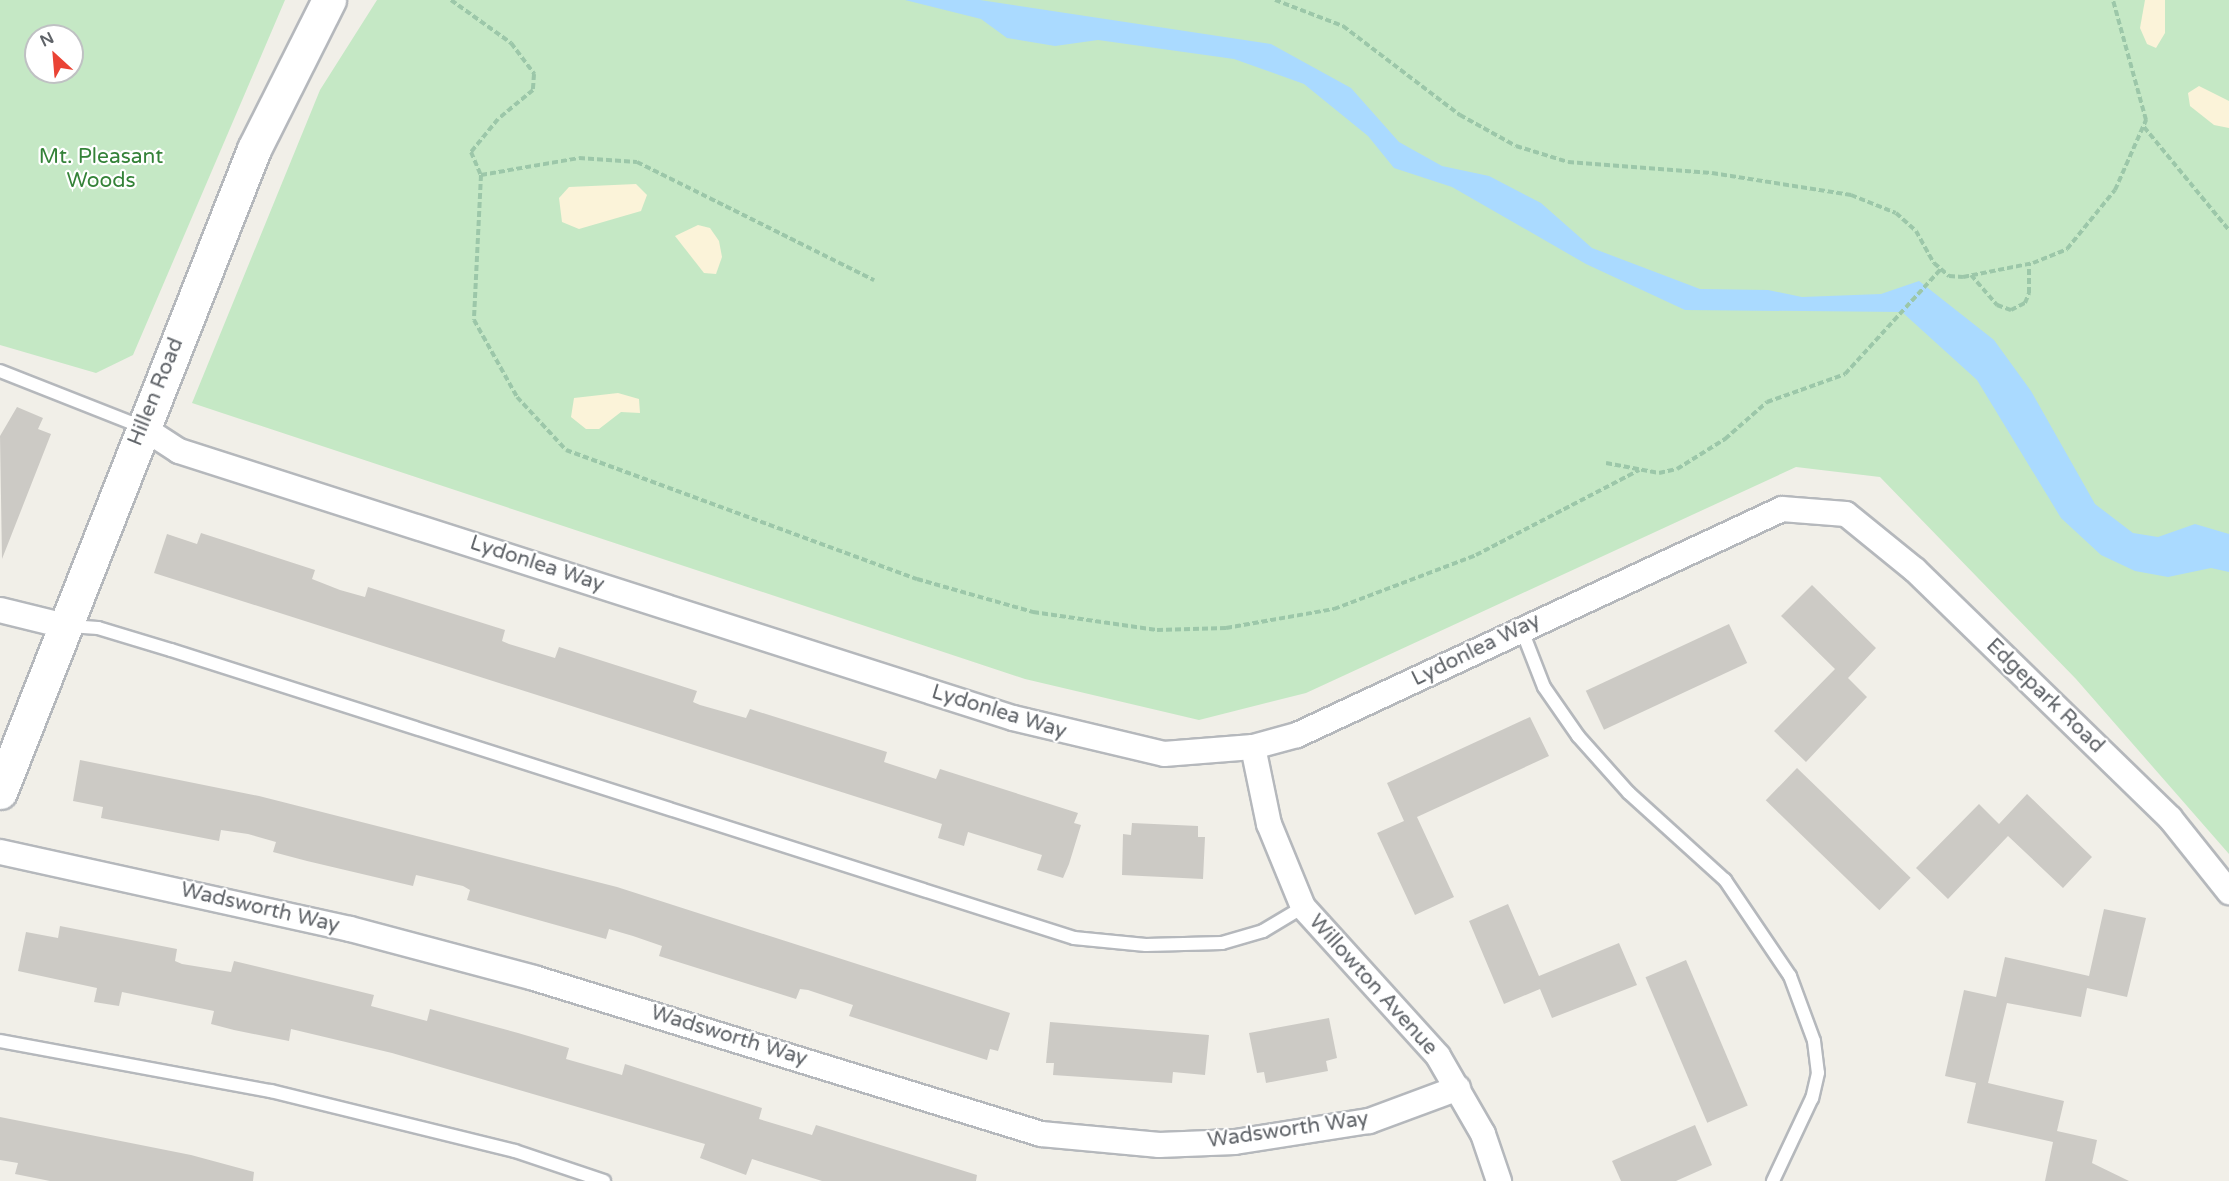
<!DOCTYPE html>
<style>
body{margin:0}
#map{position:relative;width:2229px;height:1181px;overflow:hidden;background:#f1efe8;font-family:"Varela Round",sans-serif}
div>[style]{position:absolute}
.green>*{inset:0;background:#c5e8c5}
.sand>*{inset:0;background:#fbf3d9}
.water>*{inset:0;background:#aadaff}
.building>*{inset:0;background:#cccac5;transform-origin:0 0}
.path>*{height:4px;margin-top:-2px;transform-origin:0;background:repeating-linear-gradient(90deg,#9cc7a9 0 6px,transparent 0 9px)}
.roads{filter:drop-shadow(2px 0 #b5b8bc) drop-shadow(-2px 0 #b5b8bc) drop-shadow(0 2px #b5b8bc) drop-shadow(0 -2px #b5b8bc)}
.lane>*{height:12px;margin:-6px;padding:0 6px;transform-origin:6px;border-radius:6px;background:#fff}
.street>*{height:24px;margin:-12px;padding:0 12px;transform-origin:12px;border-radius:12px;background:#fff}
.secondary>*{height:33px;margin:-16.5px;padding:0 16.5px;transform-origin:16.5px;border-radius:16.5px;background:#fff}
span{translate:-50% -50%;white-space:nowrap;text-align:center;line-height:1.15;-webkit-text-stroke:4.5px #fff;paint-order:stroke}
.park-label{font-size:21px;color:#348238}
.street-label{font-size:21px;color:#5f6368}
.north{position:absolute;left:24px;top:24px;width:60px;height:60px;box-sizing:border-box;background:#fff;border:2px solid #bfc1c3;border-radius:50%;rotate:334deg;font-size:16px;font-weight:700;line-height:24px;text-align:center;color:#5f6368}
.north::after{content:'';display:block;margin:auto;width:21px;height:27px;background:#ea4335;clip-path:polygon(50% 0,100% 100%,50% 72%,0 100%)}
</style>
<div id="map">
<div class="green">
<i style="clip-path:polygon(evenodd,0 0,285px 0,133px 355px,96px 373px,0 345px,0 0,36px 36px,72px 36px,72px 72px,36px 72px,36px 36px)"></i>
<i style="clip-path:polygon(377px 0,2229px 0,2229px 854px,2076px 679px,1880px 477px,1796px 467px,1306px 693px,1199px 720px,1025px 679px,192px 403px,320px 90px)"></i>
</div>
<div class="sand">
<i style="clip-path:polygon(2145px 0,2165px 0,2165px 33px,2156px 48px,2147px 44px,2140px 28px)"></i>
<i style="clip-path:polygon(2199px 86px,2229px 101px,2229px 128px,2214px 125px,2190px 106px,2188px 93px)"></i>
<i style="clip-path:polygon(636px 184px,647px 195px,641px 211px,579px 229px,562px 222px,559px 198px,569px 187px)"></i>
<i style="clip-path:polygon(698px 225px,710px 228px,719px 241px,722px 257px,716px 274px,704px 273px,675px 236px)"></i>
<i style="clip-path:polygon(618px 393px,639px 399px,640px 413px,621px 412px,599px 429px,586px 429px,571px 417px,574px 398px)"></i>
</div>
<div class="water">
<i style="clip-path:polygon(905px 0,980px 0,1271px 44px,1351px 88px,1399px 142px,1442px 166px,1489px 176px,1541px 203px,1592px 248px,1700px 289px,1768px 290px,1802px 297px,1881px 294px,1919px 281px,1994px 340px,2031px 391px,2095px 504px,2133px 533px,2158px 537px,2195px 524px,2229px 534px,2229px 572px,2211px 568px,2168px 577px,2135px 571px,2101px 555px,2061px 518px,1977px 380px,1902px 312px,1685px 310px,1586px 264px,1452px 187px,1394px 168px,1368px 136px,1304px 84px,1234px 59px,1098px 40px,1055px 46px,1007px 38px,981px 19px)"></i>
</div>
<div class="building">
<i style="clip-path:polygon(17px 407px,43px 418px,38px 429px,51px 434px,2px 559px,0 436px)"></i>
<i style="clip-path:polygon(201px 533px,315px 570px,312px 579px,340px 590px,365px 597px,368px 587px,505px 630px,502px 641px,509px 644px,555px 658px,559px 647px,697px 691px,693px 702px,700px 705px,746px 718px,750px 709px,887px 752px,884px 762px,890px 764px,936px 779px,940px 769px,1078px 813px,1074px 823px,1081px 825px,1069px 864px,1063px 878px,1037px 870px,1042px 855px,968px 832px,964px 846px,938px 838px,942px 824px,154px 573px,167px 534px,197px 544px)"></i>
<i style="clip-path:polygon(1812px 585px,1876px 648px,1848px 678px,1867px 697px,1806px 762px,1774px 731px,1835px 669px,1781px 616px)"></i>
<i style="left:1729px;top:624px;width:43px;height:158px;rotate:65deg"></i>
<i style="clip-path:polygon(1530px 717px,1549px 756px,1417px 817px,1454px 897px,1415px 915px,1377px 833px,1404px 821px,1387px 783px)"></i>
<i style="clip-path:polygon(80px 760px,259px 796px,617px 887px,1010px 1013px,998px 1051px,990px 1049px,987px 1060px,849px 1016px,853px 1005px,808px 990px,800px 989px,796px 999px,659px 956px,662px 946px,633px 936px,609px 929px,606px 939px,467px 900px,470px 890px,463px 886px,416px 875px,413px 886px,307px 861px,273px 852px,276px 842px,248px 834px,221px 830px,219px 841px,101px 818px,103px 807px,73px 801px)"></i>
<i style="left:1797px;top:768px;width:158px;height:45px;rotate:44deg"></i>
<i style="clip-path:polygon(2027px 794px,2092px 857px,2063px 888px,2008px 836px,1948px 899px,1916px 868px,1979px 804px,1999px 824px)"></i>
<i style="clip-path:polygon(1132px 823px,1198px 826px,1198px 837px,1205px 837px,1203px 879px,1122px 875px,1123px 834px,1131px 835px)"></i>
<i style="clip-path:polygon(1508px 904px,1539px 976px,1619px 943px,1637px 985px,1552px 1018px,1540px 989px,1504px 1004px,1469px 921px)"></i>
<i style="clip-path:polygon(2104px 909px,2146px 918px,2127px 997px,2087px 988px,2081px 1017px,2007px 1003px,1988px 1083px,2064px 1101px,2057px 1131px,2097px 1140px,2092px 1163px,2129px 1181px,2045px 1181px,2053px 1142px,1967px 1123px,1976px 1083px,1945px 1076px,1964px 990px,1996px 997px,2005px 957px,2089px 976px)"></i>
<i style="clip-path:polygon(60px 926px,177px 949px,175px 961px,182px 964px,231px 972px,234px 961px,374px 995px,371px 1006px,427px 1021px,430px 1009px,518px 1033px,569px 1048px,566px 1059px,622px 1075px,625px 1064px,762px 1108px,759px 1119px,812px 1135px,816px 1125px,977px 1175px,976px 1181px,822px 1181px,752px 1159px,746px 1175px,700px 1158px,705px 1144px,392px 1053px,291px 1029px,289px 1041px,234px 1030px,211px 1024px,214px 1011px,122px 992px,119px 1006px,94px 1002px,97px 988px,18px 971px,26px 932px,58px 938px)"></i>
<i style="left:1686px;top:960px;width:158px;height:44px;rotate:67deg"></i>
<i style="clip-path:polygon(1329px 1018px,1337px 1058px,1326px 1061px,1328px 1071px,1266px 1083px,1264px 1072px,1257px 1073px,1249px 1033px)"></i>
<i style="clip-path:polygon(1050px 1022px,1209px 1035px,1205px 1075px,1173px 1072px,1172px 1083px,1053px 1075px,1054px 1063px,1046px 1063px)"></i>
<i style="clip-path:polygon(0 1117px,191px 1155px,254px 1172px,253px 1181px,50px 1181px,15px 1174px,18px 1163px,0 1160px)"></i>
<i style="clip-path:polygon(1695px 1125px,1712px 1165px,1676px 1181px,1621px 1181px,1612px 1161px)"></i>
</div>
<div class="path">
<i style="left:451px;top:0;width:74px;rotate:35.6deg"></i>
<i style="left:511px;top:43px;width:39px;rotate:53deg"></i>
<i style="left:534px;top:74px;width:16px;rotate:94deg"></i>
<i style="left:533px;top:90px;width:45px;rotate:140.4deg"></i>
<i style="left:498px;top:119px;width:43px;rotate:129.3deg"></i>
<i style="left:471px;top:152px;width:25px;rotate:67deg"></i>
<i style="left:481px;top:175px;width:99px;rotate:-9.8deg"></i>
<i style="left:579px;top:158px;width:58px;rotate:3.9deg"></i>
<i style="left:637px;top:162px;width:265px;rotate:26.5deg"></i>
<i style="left:1275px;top:0;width:73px;rotate:20.9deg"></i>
<i style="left:1343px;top:26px;width:147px;rotate:37.3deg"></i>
<i style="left:1460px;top:115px;width:64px;rotate:29deg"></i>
<i style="left:1516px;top:146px;width:54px;rotate:17.1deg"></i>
<i style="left:1568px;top:162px;width:144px;rotate:4.4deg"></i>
<i style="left:1712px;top:173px;width:141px;rotate:9deg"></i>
<i style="left:1851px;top:195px;width:48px;rotate:21.8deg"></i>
<i style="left:1896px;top:213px;width:27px;rotate:42deg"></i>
<i style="left:1916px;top:231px;width:37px;rotate:61deg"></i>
<i style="left:1934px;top:263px;width:20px;rotate:41deg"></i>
<i style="left:1949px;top:276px;width:14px;rotate:4deg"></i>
<i style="left:1963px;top:277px;width:71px;rotate:-11.3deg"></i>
<i style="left:2033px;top:263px;width:37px;rotate:-22deg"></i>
<i style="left:2067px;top:249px;width:76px;rotate:-50.9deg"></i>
<i style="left:2115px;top:190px;width:77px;rotate:-66.1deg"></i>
<i style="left:2146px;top:120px;width:124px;rotate:-105.4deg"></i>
<i style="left:2144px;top:127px;width:134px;rotate:50.5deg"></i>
<i style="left:481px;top:175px;width:145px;rotate:92.8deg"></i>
<i style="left:474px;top:320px;width:88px;rotate:60.8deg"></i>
<i style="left:517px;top:397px;width:72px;rotate:47.2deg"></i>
<i style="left:566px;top:450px;width:374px;rotate:20.2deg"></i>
<i style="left:917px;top:579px;width:121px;rotate:15.9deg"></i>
<i style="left:1033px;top:612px;width:125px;rotate:8.3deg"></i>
<i style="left:1157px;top:630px;width:69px;rotate:-1.7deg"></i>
<i style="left:1226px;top:628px;width:110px;rotate:-10deg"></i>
<i style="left:1334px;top:609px;width:152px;rotate:-20.8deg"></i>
<i style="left:1476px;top:555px;width:184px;rotate:-27.5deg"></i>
<i style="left:1971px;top:275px;width:40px;rotate:49deg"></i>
<i style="left:1997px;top:305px;width:15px;rotate:20deg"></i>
<i style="left:2011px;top:310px;width:16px;rotate:-27deg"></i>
<i style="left:2025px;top:303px;width:11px;rotate:-68deg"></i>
<i style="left:2029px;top:293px;width:30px;rotate:-90deg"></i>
<i style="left:1606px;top:463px;width:54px;rotate:10.7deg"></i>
<i style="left:1659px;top:473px;width:18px;rotate:-13deg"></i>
<i style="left:1677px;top:469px;width:57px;rotate:-32deg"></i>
<i style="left:1725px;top:439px;width:56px;rotate:-41.4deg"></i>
<i style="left:1767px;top:402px;width:83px;rotate:-19.7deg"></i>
<i style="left:1845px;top:374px;width:142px;rotate:-47.6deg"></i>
</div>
<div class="roads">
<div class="lane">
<i style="left:0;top:371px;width:153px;rotate:21.5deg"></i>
<i style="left:69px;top:626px;width:29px;rotate:4deg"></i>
<i style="left:98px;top:628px;width:76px;rotate:16.8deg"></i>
<i style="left:171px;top:650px;width:948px;rotate:17.69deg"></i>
<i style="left:1074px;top:938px;width:72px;rotate:5.6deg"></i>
<i style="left:1146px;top:945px;width:76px;rotate:-1.5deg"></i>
<i style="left:1222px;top:943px;width:43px;rotate:-16.3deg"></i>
<i style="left:1263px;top:931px;width:47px;rotate:-31deg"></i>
<i style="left:1521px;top:628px;width:63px;rotate:68.7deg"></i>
<i style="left:1544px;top:687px;width:60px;rotate:55.2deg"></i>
<i style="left:1578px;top:736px;width:76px;rotate:48.2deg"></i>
<i style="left:1629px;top:793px;width:130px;rotate:42.2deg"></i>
<i style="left:1725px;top:880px;width:116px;rotate:55.9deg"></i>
<i style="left:1790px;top:976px;width:69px;rotate:69.7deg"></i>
<i style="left:1814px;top:1041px;width:32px;rotate:83deg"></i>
<i style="left:1818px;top:1073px;width:26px;rotate:103deg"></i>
<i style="left:1812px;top:1098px;width:92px;rotate:115.2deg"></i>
<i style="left:0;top:1041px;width:276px;rotate:10.5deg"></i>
<i style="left:271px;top:1091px;width:251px;rotate:13.8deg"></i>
<i style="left:515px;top:1151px;width:94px;rotate:18.6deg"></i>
</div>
<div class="street">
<i style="left:142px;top:427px;width:44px;rotate:33deg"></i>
<i style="left:179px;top:451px;width:876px;rotate:17.75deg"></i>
<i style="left:1013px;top:718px;width:155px;rotate:13.4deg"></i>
<i style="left:1164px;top:754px;width:89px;rotate:-4.5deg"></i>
<i style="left:1253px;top:747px;width:46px;rotate:-15.3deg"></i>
<i style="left:1297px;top:735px;width:535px;rotate:-24.98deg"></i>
<i style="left:1782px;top:509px;width:64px;rotate:4.5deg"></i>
<i style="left:1846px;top:514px;width:89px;rotate:39.1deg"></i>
<i style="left:1915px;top:570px;width:356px;rotate:44.2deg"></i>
<i style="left:2170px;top:818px;width:95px;rotate:51.4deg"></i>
<i style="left:0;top:610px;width:67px;rotate:13.8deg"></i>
<i style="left:1253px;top:747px;width:79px;rotate:78.3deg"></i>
<i style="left:1269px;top:824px;width:90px;rotate:67.7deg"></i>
<i style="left:1303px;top:907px;width:201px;rotate:47.8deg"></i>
<i style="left:1438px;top:1056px;width:90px;rotate:60deg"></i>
<i style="left:1483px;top:1134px;width:50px;rotate:71.2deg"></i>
<i style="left:0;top:852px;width:358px;rotate:12.4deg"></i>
<i style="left:350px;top:929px;width:190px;rotate:14.9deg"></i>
<i style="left:534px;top:978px;width:530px;rotate:17.1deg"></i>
<i style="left:1041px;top:1134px;width:119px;rotate:5.3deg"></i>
<i style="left:1159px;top:1145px;width:76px;rotate:-2.3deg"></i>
<i style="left:1235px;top:1142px;width:136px;rotate:-8.9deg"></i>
<i style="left:1369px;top:1121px;width:95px;rotate:-20.3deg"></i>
</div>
<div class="secondary">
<i style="left:0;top:792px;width:691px;rotate:-68.44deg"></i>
<i style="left:254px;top:149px;width:167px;rotate:-63.3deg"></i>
</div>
</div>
<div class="park-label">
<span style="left:101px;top:169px">Mt. Pleasant<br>Woods</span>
</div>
<div class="street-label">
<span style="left:156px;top:392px;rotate:-68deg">Hillen Road</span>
<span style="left:537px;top:564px;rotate:18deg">Lydonlea Way</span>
<span style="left:1476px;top:650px;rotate:-26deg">Lydonlea Way</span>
<span style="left:2045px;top:696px;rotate:44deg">Edgepark Road</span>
<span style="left:999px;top:712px;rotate:17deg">Lydonlea Way</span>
<span style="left:260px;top:908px;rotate:13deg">Wadsworth Way</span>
<span style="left:1373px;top:985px;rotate:48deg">Willowton Avenue</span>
<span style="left:729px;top:1036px;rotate:17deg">Wadsworth Way</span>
<span style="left:1288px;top:1130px;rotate:-8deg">Wadsworth Way</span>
</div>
<div class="north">N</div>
</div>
